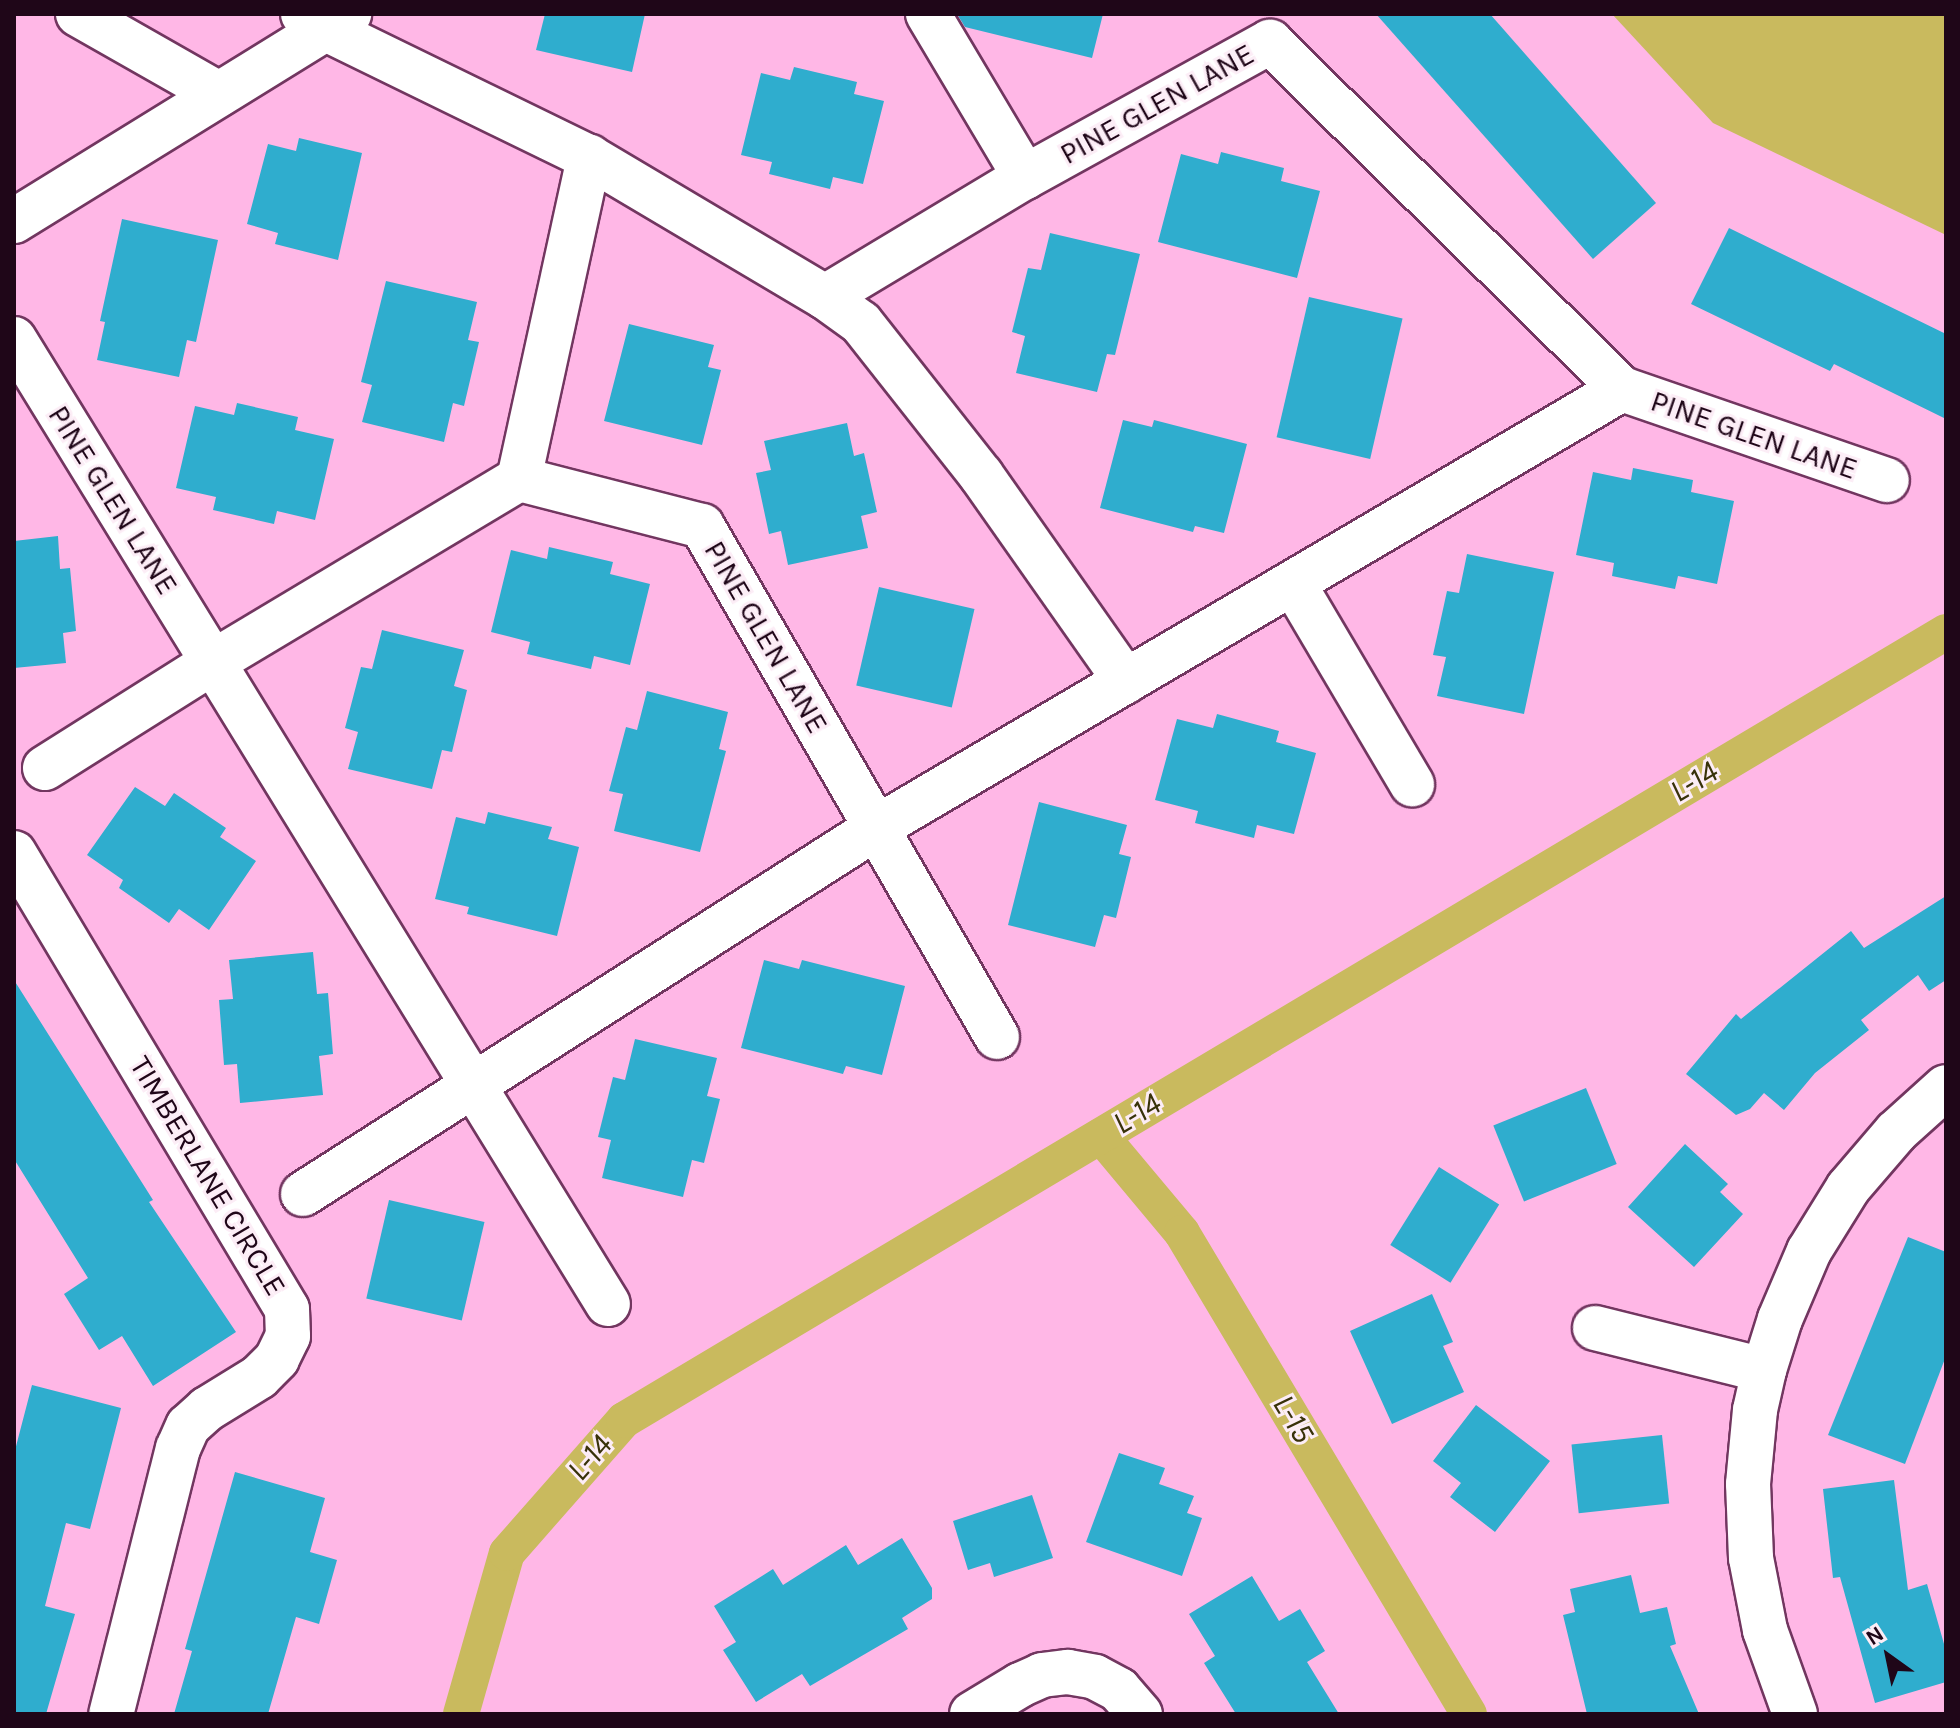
<!DOCTYPE html>
<style>
body{margin:0}
#map{position:relative;width:1960px;height:1728px;overflow:hidden;background:#ffb7e6;font-family:Karla,sans-serif}
div>[style]{position:absolute}
.water>*{inset:0;background:#c9ba5e}
.canal>*{height:36px;margin:-18px;padding:0 18px;transform-origin:18px;border-radius:18px;background:#c9ba5e}
.building>*{inset:0;background:#2fadce;transform-origin:0 0}
.roads{filter:drop-shadow(2px 0 #723660) drop-shadow(-2px 0 #723660) drop-shadow(0 2px #723660) drop-shadow(0 -2px #723660)}
.minor>*{height:44px;margin:-22px;padding:0 22px;transform-origin:22px;border-radius:22px;background:#fff}
span{translate:-50% -50%;white-space:nowrap;text-align:center;line-height:1.15;-webkit-text-stroke:6px #fcedf6;paint-order:stroke}
.street-label{font-size:30px;color:#1f0618}
.water-label{font-size:32px;color:#383209;font-style:italic}
.frame{position:absolute;inset:0;border:16px solid #1f0618;pointer-events:none}
.north{position:absolute;left:1848px;top:1616px;width:80px;height:80px;-webkit-text-stroke:6px #fcedf6;paint-order:stroke;rotate:327deg;font-size:22px;font-weight:700;line-height:32px;text-align:center;color:#1f0618}
.north::after{content:'';display:block;margin:auto;width:28px;height:36px;background:#1f0618;clip-path:polygon(50% 0,100% 100%,50% 72%,0 100%)}
</style>
<div id="map">
<div class="water">
<i style="clip-path:polygon(1612px 14px,1946px 14px,1946px 235px,1713px 123px)"></i>
</div>
<div class="canal">
<i style="left:1101px;top:1136px;width:126px;rotate:50.1deg"></i>
<i style="left:1182px;top:1233px;width:560px;rotate:59.18deg"></i>
<i style="left:461px;top:1714px;width:167px;rotate:-74.1deg"></i>
<i style="left:507px;top:1553px;width:177px;rotate:-48.7deg"></i>
<i style="left:624px;top:1420px;width:1539px;rotate:-30.8deg"></i>
</div>
<div class="building">
<i style="clip-path:polygon(545px 14px,645px 14px,632px 72px,536px 50px)"></i>
<i style="clip-path:polygon(957px 14px,1103px 14px,1092px 58px,965px 27px)"></i>
<i style="clip-path:polygon(1376px 14px,1490px 14px,1656px 203px,1593px 259px)"></i>
<i style="clip-path:polygon(794px 67px,857px 82px,854px 94px,884px 101px,863px 184px,833px 177px,830px 189px,769px 174px,772px 162px,741px 155px,761px 73px,790px 80px)"></i>
<i style="clip-path:polygon(299px 138px,362px 153px,338px 260px,275px 244px,278px 233px,247px 224px,268px 144px,296px 151px)"></i>
<i style="clip-path:polygon(1221px 152px,1284px 168px,1281px 181px,1320px 191px,1297px 278px,1158px 242px,1181px 154px,1218px 164px)"></i>
<i style="clip-path:polygon(122px 219px,218px 240px,196px 342px,187px 340px,179px 377px,97px 360px,105px 322px,100px 321px)"></i>
<i style="clip-path:polygon(1729px 228px,1946px 334px,1946px 419px,1834px 364px,1830px 371px,1691px 304px)"></i>
<i style="clip-path:polygon(1050px 233px,1140px 254px,1115px 355px,1107px 354px,1097px 392px,1016px 373px,1025px 336px,1012px 332px,1028px 268px,1041px 270px)"></i>
<i style="clip-path:polygon(386px 281px,477px 302px,468px 340px,479px 342px,464px 406px,453px 403px,444px 442px,362px 422px,372px 385px,361px 382px)"></i>
<i style="left:1309px;top:297px;width:96px;height:144px;rotate:13deg"></i>
<i style="clip-path:polygon(629px 324px,714px 345px,708px 367px,721px 370px,702px 445px,604px 421px)"></i>
<i style="clip-path:polygon(237px 403px,298px 417px,295px 430px,334px 439px,315px 520px,277px 511px,274px 524px,213px 510px,216px 497px,176px 488px,195px 406px,234px 415px)"></i>
<i style="clip-path:polygon(1123px 420px,1152px 427px,1154px 420px,1247px 444px,1224px 533px,1195px 526px,1193px 532px,1100px 508px)"></i>
<i style="clip-path:polygon(847px 423px,854px 456px,864px 453px,877px 512px,861px 516px,868px 548px,788px 565px,781px 531px,769px 534px,756px 473px,771px 470px,764px 441px)"></i>
<i style="clip-path:polygon(1633px 468px,1693px 480px,1691px 492px,1734px 501px,1717px 584px,1678px 576px,1675px 589px,1612px 576px,1614px 563px,1576px 555px,1593px 472px,1631px 480px)"></i>
<i style="clip-path:polygon(58px 536px,60px 569px,70px 568px,76px 631px,63px 633px,66px 663px,14px 668px,14px 541px)"></i>
<i style="clip-path:polygon(549px 547px,613px 562px,610px 574px,650px 584px,630px 665px,594px 656px,591px 669px,527px 654px,530px 642px,491px 632px,511px 550px,547px 559px)"></i>
<i style="clip-path:polygon(1467px 554px,1554px 572px,1524px 714px,1437px 696px,1446px 657px,1433px 655px,1447px 591px,1459px 593px)"></i>
<i style="left:879px;top:587px;width:98px;height:101px;rotate:13deg"></i>
<i style="clip-path:polygon(382px 630px,464px 650px,454px 686px,467px 690px,452px 752px,442px 750px,432px 789px,348px 769px,358px 732px,345px 728px,361px 667px,372px 669px)"></i>
<i style="clip-path:polygon(647px 691px,728px 712px,719px 749px,726px 751px,700px 852px,614px 831px,623px 794px,609px 791px,626px 727px,637px 730px)"></i>
<i style="clip-path:polygon(1217px 714px,1279px 731px,1276px 742px,1316px 753px,1294px 834px,1257px 825px,1254px 838px,1195px 823px,1198px 811px,1155px 800px,1177px 719px,1213px 728px)"></i>
<i style="clip-path:polygon(135px 787px,165px 806px,174px 793px,226px 828px,220px 837px,256px 861px,209px 930px,179px 909px,169px 923px,119px 888px,123px 880px,87px 855px)"></i>
<i style="clip-path:polygon(1039px 802px,1127px 825px,1119px 854px,1131px 857px,1116px 918px,1104px 915px,1095px 947px,1008px 925px)"></i>
<i style="clip-path:polygon(488px 812px,552px 827px,548px 839px,579px 847px,557px 936px,467px 914px,469px 907px,435px 899px,456px 817px,485px 824px)"></i>
<i style="clip-path:polygon(1946px 896px,1946px 980px,1929px 991px,1918px 975px,1861px 1020px,1869px 1030px,1815px 1073px,1784px 1110px,1764px 1093px,1750px 1109px,1736px 1115px,1686px 1074px,1736px 1014px,1741px 1019px,1851px 931px,1864px 948px)"></i>
<i style="clip-path:polygon(313px 952px,317px 994px,328px 993px,333px 1054px,319px 1056px,323px 1095px,240px 1103px,237px 1064px,224px 1065px,219px 1000px,233px 999px,229px 960px)"></i>
<i style="clip-path:polygon(764px 960px,799px 969px,802px 960px,905px 986px,882px 1075px,846px 1066px,843px 1074px,741px 1048px)"></i>
<i style="clip-path:polygon(14px 980px,153px 1200px,149px 1202px,236px 1332px,153px 1386px,122px 1336px,99px 1350px,64px 1294px,88px 1278px,14px 1159px)"></i>
<i style="clip-path:polygon(635px 1039px,717px 1058px,707px 1096px,720px 1099px,704px 1163px,692px 1160px,683px 1197px,602px 1178px,611px 1140px,598px 1137px,613px 1077px,625px 1080px)"></i>
<i style="left:1586px;top:1088px;width:82px;height:100px;rotate:68deg"></i>
<i style="clip-path:polygon(1685px 1144px,1728px 1184px,1720px 1192px,1743px 1214px,1694px 1267px,1628px 1207px)"></i>
<i style="left:1439px;top:1167px;width:71px;height:92px;rotate:32deg"></i>
<i style="left:389px;top:1200px;width:98px;height:101px;rotate:13deg"></i>
<i style="clip-path:polygon(1908px 1237px,1946px 1252px,1946px 1356px,1905px 1464px,1828px 1435px)"></i>
<i style="clip-path:polygon(1432px 1294px,1453px 1342px,1443px 1346px,1464px 1392px,1392px 1424px,1350px 1331px)"></i>
<i style="clip-path:polygon(32px 1385px,121px 1408px,90px 1529px,66px 1523px,45px 1606px,75px 1614px,46px 1714px,14px 1714px,14px 1454px)"></i>
<i style="clip-path:polygon(1476px 1405px,1550px 1461px,1495px 1532px,1450px 1497px,1461px 1483px,1433px 1461px)"></i>
<i style="left:1662px;top:1435px;width:69px;height:91px;rotate:84deg"></i>
<i style="clip-path:polygon(1119px 1453px,1165px 1468px,1159px 1484px,1194px 1496px,1187px 1513px,1202px 1518px,1182px 1576px,1086px 1542px)"></i>
<i style="clip-path:polygon(235px 1472px,325px 1498px,310px 1552px,337px 1560px,319px 1624px,296px 1617px,268px 1714px,174px 1714px,192px 1651px,185px 1649px)"></i>
<i style="clip-path:polygon(1894px 1480px,1908px 1590px,1927px 1584px,1946px 1651px,1946px 1682px,1875px 1703px,1840px 1577px,1833px 1578px,1823px 1489px)"></i>
<i style="clip-path:polygon(1032px 1495px,1053px 1558px,994px 1577px,990px 1563px,968px 1570px,953px 1521px)"></i>
<i style="clip-path:polygon(902px 1538px,932px 1588px,932px 1599px,902px 1618px,908px 1629px,810px 1686px,802px 1674px,756px 1702px,723px 1650px,736px 1642px,714px 1606px,773px 1569px,783px 1585px,846px 1545px,858px 1565px)"></i>
<i style="clip-path:polygon(1631px 1575px,1640px 1613px,1667px 1607px,1676px 1644px,1670px 1646px,1699px 1714px,1587px 1714px,1563px 1615px,1575px 1612px,1570px 1589px)"></i>
<i style="clip-path:polygon(1252px 1576px,1279px 1621px,1300px 1609px,1325px 1651px,1307px 1662px,1339px 1714px,1236px 1714px,1204px 1663px,1215px 1656px,1189px 1614px)"></i>
</div>
<div class="roads">
<div class="minor">
<i style="left:78px;top:14px;width:162px;rotate:29.6deg"></i>
<i style="left:303px;top:14px;width:27px;rotate:33deg"></i>
<i style="left:326px;top:29px;width:292px;rotate:26deg"></i>
<i style="left:589px;top:157px;width:274px;rotate:30.7deg"></i>
<i style="left:825px;top:297px;width:44px;rotate:35.8deg"></i>
<i style="left:861px;top:323px;width:194px;rotate:51.7deg"></i>
<i style="left:981px;top:475px;width:252px;rotate:54.9deg"></i>
<i style="left:928px;top:14px;width:190px;rotate:59.2deg"></i>
<i style="left:14px;top:221px;width:394px;rotate:-31.7deg"></i>
<i style="left:825px;top:297px;width:233px;rotate:-31deg"></i>
<i style="left:1025px;top:177px;width:280px;rotate:-28.9deg"></i>
<i style="left:1270px;top:42px;width:494px;rotate:44.6deg"></i>
<i style="left:1622px;top:389px;width:280px;rotate:19deg"></i>
<i style="left:14px;top:339px;width:1133px;rotate:58.39deg"></i>
<i style="left:519px;top:479px;width:330px;rotate:-77.7deg"></i>
<i style="left:1293px;top:583px;width:234px;rotate:59.4deg"></i>
<i style="left:45px;top:768px;width:199px;rotate:-32.2deg"></i>
<i style="left:213px;top:662px;width:357px;rotate:-30.9deg"></i>
<i style="left:519px;top:479px;width:189px;rotate:14.4deg"></i>
<i style="left:702px;top:526px;width:590px;rotate:60deg"></i>
<i style="left:14px;top:853px;width:531px;rotate:59.09deg"></i>
<i style="left:287px;top:1309px;width:27px;rotate:88deg"></i>
<i style="left:288px;top:1336px;width:25px;rotate:116deg"></i>
<i style="left:277px;top:1359px;width:25px;rotate:135deg"></i>
<i style="left:259px;top:1377px;width:61px;rotate:148.4deg"></i>
<i style="left:207px;top:1409px;width:25px;rotate:138deg"></i>
<i style="left:188px;top:1426px;width:24px;rotate:114deg"></i>
<i style="left:178px;top:1448px;width:274px;rotate:104.1deg"></i>
<i style="left:303px;top:1194px;width:680px;rotate:-32.57deg"></i>
<i style="left:876px;top:828px;width:866px;rotate:-30.48deg"></i>
<i style="left:1595px;top:1328px;width:174px;rotate:14deg"></i>
<i style="left:972px;top:1714px;width:56px;rotate:-31.1deg"></i>
<i style="left:1020px;top:1685px;width:24px;rotate:-24deg"></i>
<i style="left:1042px;top:1675px;width:26px;rotate:-7deg"></i>
<i style="left:1068px;top:1672px;width:27px;rotate:10deg"></i>
<i style="left:1095px;top:1677px;width:27px;rotate:28deg"></i>
<i style="left:1119px;top:1690px;width:32px;rotate:49deg"></i>
<i style="left:1795px;top:1714px;width:89px;rotate:-109.7deg"></i>
<i style="left:1765px;top:1630px;width:73px;rotate:-101deg"></i>
<i style="left:1751px;top:1558px;width:74px;rotate:-92.3deg"></i>
<i style="left:1748px;top:1484px;width:74px;rotate:-84.6deg"></i>
<i style="left:1755px;top:1410px;width:41px;rotate:-77.3deg"></i>
<i style="left:1764px;top:1370px;width:53px;rotate:-72.6deg"></i>
<i style="left:1780px;top:1319px;width:74px;rotate:-66.9deg"></i>
<i style="left:1809px;top:1251px;width:74px;rotate:-58.2deg"></i>
<i style="left:1848px;top:1188px;width:74px;rotate:-49.4deg"></i>
<i style="left:1896px;top:1132px;width:67px;rotate:-42deg"></i>
</div>
</div>
<div class="street-label">
<span style="left:1157px;top:104px;rotate:-29deg">PINE GLEN LANE</span>
<span style="left:1754px;top:435px;rotate:19deg">PINE GLEN LANE</span>
<span style="left:113px;top:500px;rotate:58deg">PINE GLEN LANE</span>
<span style="left:766px;top:637px;rotate:60deg">PINE GLEN LANE</span>
<span style="left:208px;top:1176px;rotate:59deg">TIMBERLANE CIRCLE</span>
</div>
<div class="water-label">
<span style="left:1694px;top:782px;rotate:-31deg">L-14</span>
<span style="left:1137px;top:1114px;rotate:-31deg">L-14</span>
<span style="left:1293px;top:1419px;rotate:59deg">L-15</span>
<span style="left:590px;top:1458px;rotate:-49deg">L-14</span>
</div>
<div class="frame"></div>
<div class="north">N</div>
</div>
